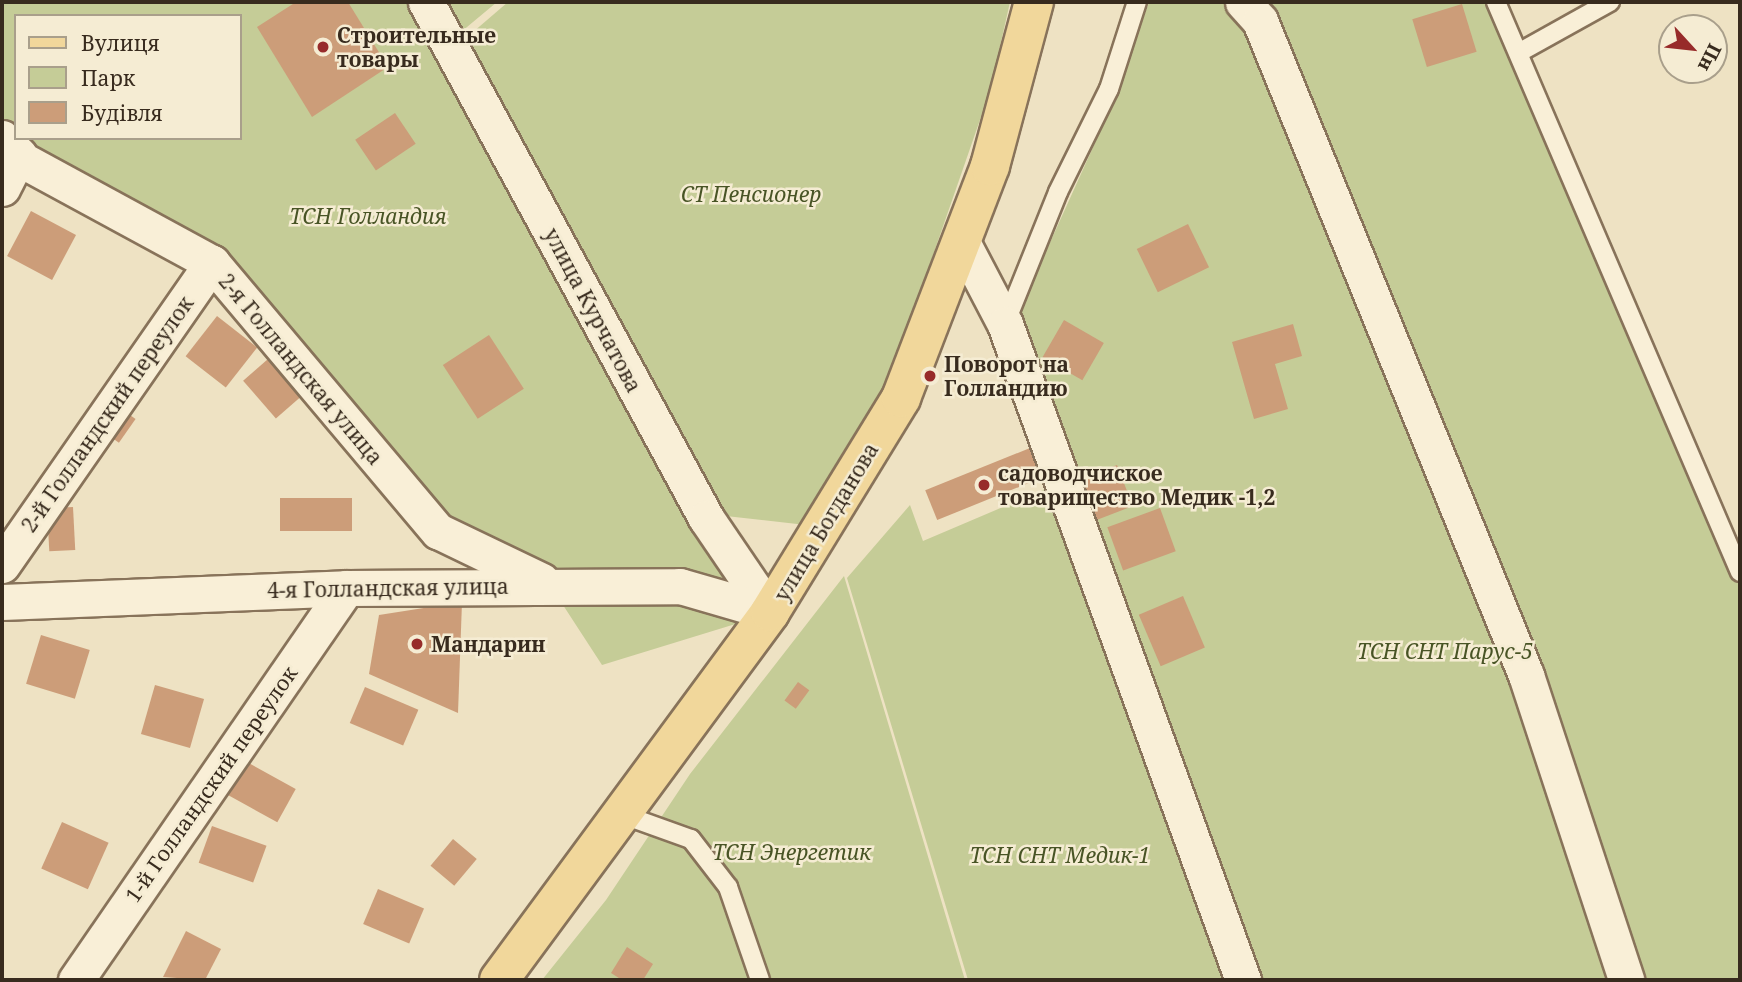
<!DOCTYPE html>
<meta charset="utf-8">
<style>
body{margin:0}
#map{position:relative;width:1742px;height:982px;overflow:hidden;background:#eee2c3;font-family:"Noto Serif",serif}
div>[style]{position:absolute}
.green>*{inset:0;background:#c5cc97}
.building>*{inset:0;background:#cc9d79;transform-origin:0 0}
.roads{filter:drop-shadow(2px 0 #88735a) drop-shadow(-2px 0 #88735a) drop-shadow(0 2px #88735a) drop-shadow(0 -2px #88735a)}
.service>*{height:18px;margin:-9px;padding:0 9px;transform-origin:9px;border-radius:9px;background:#f9efd7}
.minor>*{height:35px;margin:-17.5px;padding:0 17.5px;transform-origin:17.5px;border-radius:17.5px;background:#f9efd7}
.primary>*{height:38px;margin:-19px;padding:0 19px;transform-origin:19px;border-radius:19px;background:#f1d79b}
.dots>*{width:19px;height:19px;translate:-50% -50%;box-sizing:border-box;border:4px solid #f5ecd3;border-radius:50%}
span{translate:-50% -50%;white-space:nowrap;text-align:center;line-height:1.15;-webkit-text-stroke:5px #f5ecd3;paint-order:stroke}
.poi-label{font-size:21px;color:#382b1e;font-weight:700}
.left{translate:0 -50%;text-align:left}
.park-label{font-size:21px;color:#485425;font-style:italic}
.street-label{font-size:21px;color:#382b1e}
.frame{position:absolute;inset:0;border:4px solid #382b1e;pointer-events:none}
.legend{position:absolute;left:14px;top:14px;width:228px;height:126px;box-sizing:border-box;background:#f5ecd3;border:2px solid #a99f8b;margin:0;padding:9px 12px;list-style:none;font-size:21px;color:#382b1e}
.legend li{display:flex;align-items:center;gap:14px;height:35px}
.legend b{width:35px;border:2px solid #a99f8b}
.north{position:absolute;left:1658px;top:14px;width:70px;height:70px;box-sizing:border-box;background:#f5ecd3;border:2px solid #a99f8b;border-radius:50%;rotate:117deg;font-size:19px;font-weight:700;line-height:28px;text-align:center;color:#382b1e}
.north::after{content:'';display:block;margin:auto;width:24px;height:32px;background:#972b2a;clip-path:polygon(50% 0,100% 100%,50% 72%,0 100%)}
</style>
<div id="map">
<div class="green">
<i style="clip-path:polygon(evenodd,2px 2px,497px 2px,443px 47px,706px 518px,742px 622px,602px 665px,548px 582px,440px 529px,212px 260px,2px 134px,2px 2px,16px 16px,240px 16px,240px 138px,16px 138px,16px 16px)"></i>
<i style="clip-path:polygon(508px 2px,1010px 2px,990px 91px,881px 405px,806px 525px,708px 514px,451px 51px)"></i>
<i style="clip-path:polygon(1149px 2px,1487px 2px,1695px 491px,1740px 579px,1740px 980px,1248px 980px,1015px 320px,1118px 92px)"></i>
<i style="clip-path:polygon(1057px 484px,1236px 980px,968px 980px,847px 578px,910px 505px,923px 541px)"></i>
<i style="clip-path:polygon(844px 576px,965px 980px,542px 980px,606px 900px,690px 774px)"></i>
</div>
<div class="building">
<i style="clip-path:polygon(296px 2px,348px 2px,388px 67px,312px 117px,257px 27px)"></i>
<i style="left:1462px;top:4px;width:50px;height:52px;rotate:73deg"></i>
<i style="left:395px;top:113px;width:37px;height:48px;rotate:56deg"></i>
<i style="left:31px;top:211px;width:51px;height:51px;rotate:28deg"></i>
<i style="left:1188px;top:224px;width:48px;height:57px;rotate:64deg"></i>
<i style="left:217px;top:316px;width:51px;height:51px;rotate:38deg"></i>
<i style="left:1064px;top:320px;width:46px;height:43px;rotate:30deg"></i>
<i style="clip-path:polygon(1293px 324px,1302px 356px,1275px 364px,1288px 409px,1254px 419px,1232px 342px)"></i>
<i style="left:489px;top:335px;width:64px;height:55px;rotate:57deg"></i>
<i style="left:268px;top:359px;width:50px;height:33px;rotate:49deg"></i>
<i style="left:120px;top:408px;width:19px;height:29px;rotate:35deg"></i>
<i style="left:1030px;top:448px;width:32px;height:113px;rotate:68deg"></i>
<i style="left:1117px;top:465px;width:44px;height:45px;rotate:69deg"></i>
<i style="left:352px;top:498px;width:33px;height:72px;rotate:90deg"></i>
<i style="left:73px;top:507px;width:43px;height:26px;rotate:87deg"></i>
<i style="left:1160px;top:508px;width:46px;height:56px;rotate:70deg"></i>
<i style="left:1183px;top:596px;width:56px;height:48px;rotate:67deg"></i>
<i style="clip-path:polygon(462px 602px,458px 713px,369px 674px,379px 615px)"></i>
<i style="left:41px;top:635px;width:51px;height:51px;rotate:17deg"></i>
<i style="left:798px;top:682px;width:14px;height:23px;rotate:36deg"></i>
<i style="left:155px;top:685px;width:51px;height:51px;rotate:16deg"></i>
<i style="left:365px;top:687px;width:58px;height:39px;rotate:23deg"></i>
<i style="left:245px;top:761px;width:58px;height:38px;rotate:29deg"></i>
<i style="left:62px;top:822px;width:51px;height:51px;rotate:24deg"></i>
<i style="left:212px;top:826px;width:58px;height:39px;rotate:20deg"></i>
<i style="left:453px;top:839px;width:31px;height:35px;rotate:40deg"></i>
<i style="left:378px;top:889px;width:50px;height:38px;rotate:23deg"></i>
<i style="clip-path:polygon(186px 931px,221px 949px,205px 980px,163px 977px)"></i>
<i style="clip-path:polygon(627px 947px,653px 964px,643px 980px,622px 980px,611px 973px)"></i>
</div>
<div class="roads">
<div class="service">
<i style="left:1496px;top:2px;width:620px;rotate:66.83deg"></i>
<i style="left:1520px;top:52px;width:103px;rotate:-29.1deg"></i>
<i style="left:1005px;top:324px;width:142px;rotate:-68.1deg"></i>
<i style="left:1058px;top:192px;width:115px;rotate:-63.7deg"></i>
<i style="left:1109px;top:89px;width:91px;rotate:-72.2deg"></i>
<i style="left:621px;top:814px;width:74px;rotate:19.7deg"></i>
<i style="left:691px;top:839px;width:61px;rotate:52.4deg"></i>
<i style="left:728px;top:887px;width:98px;rotate:71deg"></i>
</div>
<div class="minor">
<i style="left:426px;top:2px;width:587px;rotate:61.51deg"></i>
<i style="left:706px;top:518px;width:114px;rotate:55.8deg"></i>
<i style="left:1243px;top:2px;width:25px;rotate:48deg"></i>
<i style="left:1260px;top:21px;width:706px;rotate:67.87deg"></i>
<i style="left:1526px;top:675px;width:321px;rotate:71.8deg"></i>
<i style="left:2px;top:138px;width:24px;rotate:45deg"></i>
<i style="left:19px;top:155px;width:37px;rotate:117deg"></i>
<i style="left:2px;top:149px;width:239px;rotate:28.5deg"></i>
<i style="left:212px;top:263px;width:351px;rotate:49.9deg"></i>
<i style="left:438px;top:531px;width:115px;rotate:25.7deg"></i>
<i style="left:961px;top:240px;width:95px;rotate:62.4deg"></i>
<i style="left:1005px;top:324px;width:698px;rotate:70.06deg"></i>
<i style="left:2px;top:565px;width:368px;rotate:-55.2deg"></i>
<i style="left:2px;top:602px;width:344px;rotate:-2.3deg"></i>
<i style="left:346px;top:588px;width:334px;rotate:-0.3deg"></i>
<i style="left:680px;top:586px;width:94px;rotate:16.1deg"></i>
<i style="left:76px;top:980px;width:476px;rotate:-55.4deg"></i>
</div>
<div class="primary">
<i style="left:499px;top:980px;width:457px;rotate:-53.6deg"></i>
<i style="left:770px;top:612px;width:251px;rotate:-58.5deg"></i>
<i style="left:901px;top:398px;width:248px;rotate:-69deg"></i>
<i style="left:990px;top:166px;width:170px;rotate:-75deg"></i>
</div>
</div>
<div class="dots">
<i style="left:323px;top:47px;background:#972b2a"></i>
<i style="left:930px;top:376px;background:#972b2a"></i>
<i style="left:984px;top:485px;background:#972b2a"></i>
<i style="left:417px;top:644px;background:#972b2a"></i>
</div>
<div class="poi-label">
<span class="left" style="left:337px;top:47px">Строительные<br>товары</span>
<span class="left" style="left:944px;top:376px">Поворот на<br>Голландию</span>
<span class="left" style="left:998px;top:485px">садоводчиское<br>товарищество Медик -1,2</span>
<span class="left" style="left:431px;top:644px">Мандарин</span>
</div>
<div class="park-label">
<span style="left:751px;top:194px">СТ Пенсионер</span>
<span style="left:368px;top:216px">ТСН Голландия</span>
<span style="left:1445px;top:651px">ТСН СНТ Парус-5</span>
<span style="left:792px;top:852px">ТСН Энергетик</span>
<span style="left:1060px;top:855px">ТСН СНТ Медик-1</span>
</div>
<div class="street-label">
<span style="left:593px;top:310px;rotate:62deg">улица Курчатова</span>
<span style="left:301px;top:369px;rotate:50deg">2-я Голландская улица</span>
<span style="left:107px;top:414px;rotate:-55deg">2-й Голландский переулок</span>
<span style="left:826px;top:522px;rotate:-59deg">улица Богданова</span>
<span style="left:388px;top:588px;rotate:-1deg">4-я Голландская улица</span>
<span style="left:211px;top:784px;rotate:-55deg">1-й Голландский переулок</span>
</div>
<div class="frame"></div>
<ul class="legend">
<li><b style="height:9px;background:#f1d79b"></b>Вулиця</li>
<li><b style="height:19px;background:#c5cc97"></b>Парк</li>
<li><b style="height:19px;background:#cc9d79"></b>Будівля</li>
</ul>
<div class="north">Пн</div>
</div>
